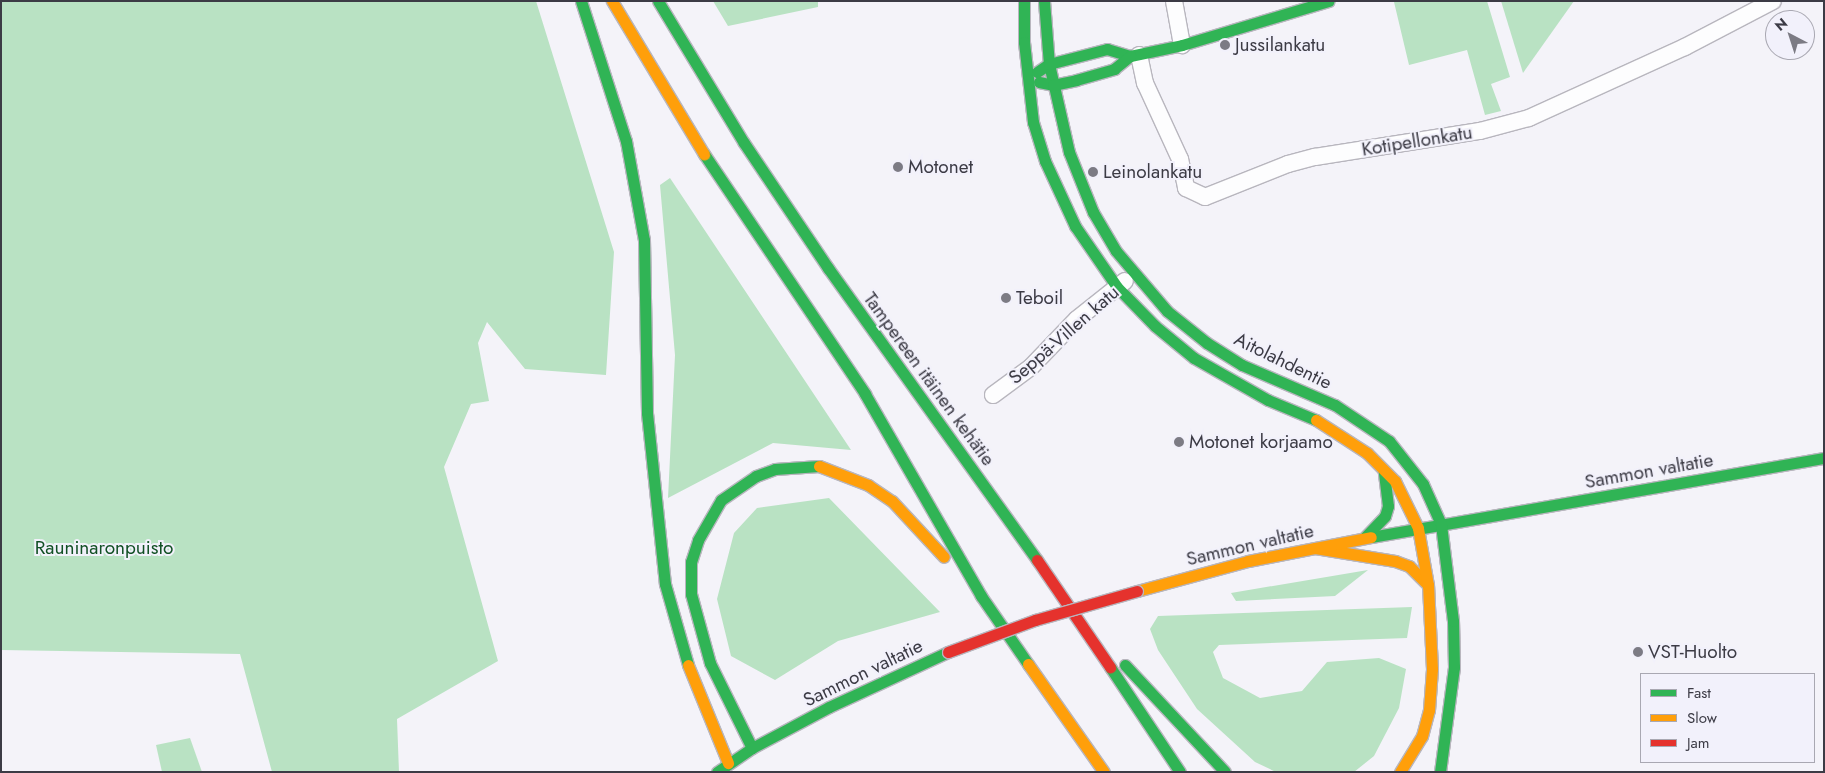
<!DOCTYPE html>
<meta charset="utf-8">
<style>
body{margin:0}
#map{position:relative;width:1825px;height:773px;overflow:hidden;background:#f4f3f9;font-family:Jost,sans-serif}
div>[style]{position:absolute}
.green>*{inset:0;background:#b9e2c3}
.roads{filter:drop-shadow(1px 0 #b8b6be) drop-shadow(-1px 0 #b8b6be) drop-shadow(0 1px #b8b6be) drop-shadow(0 -1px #b8b6be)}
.street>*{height:16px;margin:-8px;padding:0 8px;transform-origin:8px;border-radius:8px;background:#fdfdfe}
.fast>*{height:11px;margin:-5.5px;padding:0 5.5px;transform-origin:5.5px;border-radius:5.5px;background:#30b455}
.slow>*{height:11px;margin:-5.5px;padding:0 5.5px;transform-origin:5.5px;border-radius:5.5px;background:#ff9f0a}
.jam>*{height:11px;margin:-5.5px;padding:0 5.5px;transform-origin:5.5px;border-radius:5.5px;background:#e5322d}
.bridges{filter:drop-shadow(1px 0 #b8b6be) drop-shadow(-1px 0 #b8b6be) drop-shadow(0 1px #b8b6be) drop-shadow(0 -1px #b8b6be)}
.jam-bridge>*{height:11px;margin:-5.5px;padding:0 5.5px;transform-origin:5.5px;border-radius:5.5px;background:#e5322d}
.dots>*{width:14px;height:14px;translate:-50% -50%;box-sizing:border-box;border:2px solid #f2f1fb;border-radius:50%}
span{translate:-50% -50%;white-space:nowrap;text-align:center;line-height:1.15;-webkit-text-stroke:4px #f2f1fb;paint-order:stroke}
.poi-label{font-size:19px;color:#3c3b45}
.left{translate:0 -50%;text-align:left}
.street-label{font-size:19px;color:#3c3b45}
.park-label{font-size:19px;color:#115024}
.frame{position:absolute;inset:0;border:2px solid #3c3b45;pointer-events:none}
.legend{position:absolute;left:1640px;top:673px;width:175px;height:90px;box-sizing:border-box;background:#f2f1fb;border:1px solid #a9a8b2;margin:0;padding:6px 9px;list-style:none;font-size:15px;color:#3c3b45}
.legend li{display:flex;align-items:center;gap:10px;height:25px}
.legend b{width:25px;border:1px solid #a9a8b2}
.north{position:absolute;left:1765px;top:10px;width:50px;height:50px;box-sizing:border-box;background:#f2f1fb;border:1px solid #a9a8b2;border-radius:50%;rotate:320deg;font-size:14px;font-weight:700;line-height:20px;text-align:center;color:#3c3b45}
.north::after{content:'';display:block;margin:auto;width:18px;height:22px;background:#7c7b84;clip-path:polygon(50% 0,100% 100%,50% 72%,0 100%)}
</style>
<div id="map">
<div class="green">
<i style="clip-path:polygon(1px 1px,536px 1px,614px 252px,606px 375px,525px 369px,487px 322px,478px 343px,489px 401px,471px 404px,444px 467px,498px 661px,397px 719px,399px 772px,272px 772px,240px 654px,1px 650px)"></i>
<i style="clip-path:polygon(713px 1px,818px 1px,818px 7px,728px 26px)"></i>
<i style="clip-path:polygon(1487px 1px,1510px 77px,1491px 84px,1501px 111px,1485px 115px,1467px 50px,1409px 65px,1394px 2px)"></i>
<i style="clip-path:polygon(1501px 1px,1574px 1px,1523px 73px)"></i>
<i style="clip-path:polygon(670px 178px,851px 450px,773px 443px,668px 498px,675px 355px,660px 185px)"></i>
<i style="clip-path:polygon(829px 498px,940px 612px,838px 641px,775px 680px,731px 656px,717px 599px,734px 533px,757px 508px)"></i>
<i style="clip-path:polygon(1368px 570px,1335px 596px,1236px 601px,1231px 593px)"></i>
<i style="clip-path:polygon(1412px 607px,1407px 638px,1219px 645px,1213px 652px,1223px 678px,1260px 698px,1302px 691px,1327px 662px,1379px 658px,1406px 669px,1399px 708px,1374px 756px,1354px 772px,1276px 772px,1255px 762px,1197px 709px,1158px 650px,1150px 629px,1158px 616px)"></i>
<i style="clip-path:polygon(190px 738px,202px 772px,162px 772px,156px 745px)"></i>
</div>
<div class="roads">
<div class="street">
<i style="left:1174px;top:1px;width:45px;rotate:79.7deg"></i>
<i style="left:1139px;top:55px;width:29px;rotate:78deg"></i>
<i style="left:1145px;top:83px;width:84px;rotate:65.3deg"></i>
<i style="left:1180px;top:159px;width:30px;rotate:78deg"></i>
<i style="left:1186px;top:188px;width:21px;rotate:25deg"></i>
<i style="left:1205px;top:197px;width:89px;rotate:-21.7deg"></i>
<i style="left:1288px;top:164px;width:28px;rotate:-15deg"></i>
<i style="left:1315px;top:157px;width:167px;rotate:-9deg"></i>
<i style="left:1480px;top:131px;width:51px;rotate:-14.9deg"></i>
<i style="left:1529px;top:118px;width:171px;rotate:-24.5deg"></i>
<i style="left:1685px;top:47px;width:99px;rotate:-27.6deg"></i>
<i style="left:993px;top:395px;width:47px;rotate:-36.4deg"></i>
<i style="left:1031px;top:367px;width:66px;rotate:-46.2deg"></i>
<i style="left:1077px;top:319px;width:61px;rotate:-38.4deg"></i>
</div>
<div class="fast">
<i style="left:581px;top:1px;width:147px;rotate:72.2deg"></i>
<i style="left:626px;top:141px;width:101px;rotate:79.7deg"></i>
<i style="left:644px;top:240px;width:173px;rotate:89deg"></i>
<i style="left:647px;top:413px;width:172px;rotate:84deg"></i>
<i style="left:665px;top:584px;width:84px;rotate:74.1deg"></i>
<i style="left:658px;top:1px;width:166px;rotate:58.8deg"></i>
<i style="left:744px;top:143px;width:151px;rotate:56.1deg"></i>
<i style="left:828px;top:268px;width:359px;rotate:54.4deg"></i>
<i style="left:1024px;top:1px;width:41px;rotate:90deg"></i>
<i style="left:1024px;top:42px;width:81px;rotate:83.6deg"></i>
<i style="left:1033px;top:122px;width:41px;rotate:72.9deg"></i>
<i style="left:1045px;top:161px;width:72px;rotate:65.2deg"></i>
<i style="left:1075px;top:226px;width:74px;rotate:55.5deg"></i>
<i style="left:1117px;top:287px;width:54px;rotate:45.7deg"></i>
<i style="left:1155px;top:326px;width:50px;rotate:39.4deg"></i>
<i style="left:1194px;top:358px;width:85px;rotate:29.6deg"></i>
<i style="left:1268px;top:400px;width:52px;rotate:22.6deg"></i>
<i style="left:1044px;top:1px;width:63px;rotate:85.5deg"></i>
<i style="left:1049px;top:64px;width:90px;rotate:77.2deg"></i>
<i style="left:1069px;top:152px;width:65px;rotate:68.2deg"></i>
<i style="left:1093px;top:212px;width:45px;rotate:59.5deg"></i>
<i style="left:1116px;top:251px;width:79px;rotate:49.6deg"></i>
<i style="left:1167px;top:311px;width:51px;rotate:38.7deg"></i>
<i style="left:1207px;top:343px;width:41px;rotate:32.2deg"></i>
<i style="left:1242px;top:365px;width:101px;rotate:23.3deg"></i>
<i style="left:1335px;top:405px;width:65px;rotate:33.7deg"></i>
<i style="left:1389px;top:441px;width:55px;rotate:51.7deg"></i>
<i style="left:1423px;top:484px;width:44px;rotate:65.8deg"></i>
<i style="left:1037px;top:72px;width:14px;rotate:-34deg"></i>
<i style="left:1049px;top:64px;width:60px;rotate:-14.5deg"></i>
<i style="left:1107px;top:49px;width:24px;rotate:17deg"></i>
<i style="left:1130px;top:56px;width:53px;rotate:-11.9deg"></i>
<i style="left:1182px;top:45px;width:153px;rotate:-16.7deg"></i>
<i style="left:1039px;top:82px;width:14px;rotate:12deg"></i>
<i style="left:1053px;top:85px;width:24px;rotate:-12deg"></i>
<i style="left:1076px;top:80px;width:40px;rotate:-16deg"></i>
<i style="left:1114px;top:69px;width:21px;rotate:-39deg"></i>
<i style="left:704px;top:154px;width:289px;rotate:56.1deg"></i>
<i style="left:865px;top:394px;width:233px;rotate:60.1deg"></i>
<i style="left:981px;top:596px;width:83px;rotate:55.3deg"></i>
<i style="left:1371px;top:537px;width:460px;rotate:-9.9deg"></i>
<i style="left:1364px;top:538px;width:30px;rotate:-46deg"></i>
<i style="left:1385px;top:516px;width:10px;rotate:-73deg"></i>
<i style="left:1388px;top:506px;width:35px;rotate:-97deg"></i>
<i style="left:1125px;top:665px;width:146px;rotate:46.9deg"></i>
<i style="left:1110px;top:667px;width:126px;rotate:56.3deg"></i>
<i style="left:752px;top:748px;width:95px;rotate:-116.3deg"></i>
<i style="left:710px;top:663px;width:72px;rotate:-105.4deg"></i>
<i style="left:691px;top:594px;width:32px;rotate:-90deg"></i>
<i style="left:691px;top:562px;width:23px;rotate:-72deg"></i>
<i style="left:698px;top:540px;width:46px;rotate:-60.1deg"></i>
<i style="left:721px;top:500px;width:42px;rotate:-34.4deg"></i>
<i style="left:756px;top:476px;width:20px;rotate:-20deg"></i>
<i style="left:775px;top:469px;width:44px;rotate:-3.9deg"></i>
<i style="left:717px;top:772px;width:42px;rotate:-34.4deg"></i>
<i style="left:752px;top:748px;width:87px;rotate:-28deg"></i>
<i style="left:829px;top:707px;width:131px;rotate:-24.8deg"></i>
<i style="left:1440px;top:772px;width:106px;rotate:-82.4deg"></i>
<i style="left:1454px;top:667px;width:46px;rotate:-91.2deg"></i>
<i style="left:1453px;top:621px;width:98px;rotate:-97.1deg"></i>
</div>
<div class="slow">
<i style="left:612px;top:1px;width:179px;rotate:59deg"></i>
<i style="left:1316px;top:420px;width:61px;rotate:32.9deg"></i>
<i style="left:1367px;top:453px;width:40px;rotate:45deg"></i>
<i style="left:1395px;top:481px;width:52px;rotate:63.9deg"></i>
<i style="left:819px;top:466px;width:53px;rotate:21.2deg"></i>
<i style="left:868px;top:485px;width:29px;rotate:34deg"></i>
<i style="left:892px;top:501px;width:76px;rotate:47.1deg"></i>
<i style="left:1315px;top:548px;width:81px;rotate:9.2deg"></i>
<i style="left:1395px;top:561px;width:15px;rotate:20deg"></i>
<i style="left:1409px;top:566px;width:27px;rotate:45deg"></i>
<i style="left:1137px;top:591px;width:115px;rotate:-15.1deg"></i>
<i style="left:1248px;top:561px;width:125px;rotate:-11deg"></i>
<i style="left:1028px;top:664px;width:132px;rotate:54.9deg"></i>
<i style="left:688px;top:665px;width:106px;rotate:67.8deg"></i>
<i style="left:1400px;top:772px;width:42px;rotate:-58.6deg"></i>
<i style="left:1422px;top:736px;width:27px;rotate:-75deg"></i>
<i style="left:1429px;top:710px;width:41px;rotate:-85.8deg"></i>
<i style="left:1432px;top:669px;width:84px;rotate:-92.7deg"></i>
<i style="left:1428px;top:585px;width:58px;rotate:-100deg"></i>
</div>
<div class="jam">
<i style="left:1037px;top:560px;width:130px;rotate:55.7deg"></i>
</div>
</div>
<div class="bridges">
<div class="jam-bridge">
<i style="left:948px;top:652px;width:93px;rotate:-20.2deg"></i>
<i style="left:1035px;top:620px;width:106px;rotate:-15.9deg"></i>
</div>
</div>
<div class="dots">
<i style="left:1225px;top:45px;background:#7c7b84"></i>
<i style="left:898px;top:167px;background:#7c7b84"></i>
<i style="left:1093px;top:172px;background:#7c7b84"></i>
<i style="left:1006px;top:298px;background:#7c7b84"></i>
<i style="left:1179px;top:442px;background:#7c7b84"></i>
<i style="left:1638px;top:652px;background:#7c7b84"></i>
</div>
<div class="poi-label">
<span class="left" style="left:1235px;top:45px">Jussilankatu</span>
<span class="left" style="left:908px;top:167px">Motonet</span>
<span class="left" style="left:1103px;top:172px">Leinolankatu</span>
<span class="left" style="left:1016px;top:298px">Teboil</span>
<span class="left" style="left:1189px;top:442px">Motonet korjaamo</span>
<span class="left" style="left:1648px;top:652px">VST-Huolto</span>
</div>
<div class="street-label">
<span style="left:1417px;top:141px;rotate:-9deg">Kotipellonkatu</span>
<span style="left:1064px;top:335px;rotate:-41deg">Seppä-Villen katu</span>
<span style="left:1283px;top:361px;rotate:26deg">Aitolahdentie</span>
<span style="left:929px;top:379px;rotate:54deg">Tampereen itäinen kehätie</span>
<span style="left:1649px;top:471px;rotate:-10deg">Sammon valtatie</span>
<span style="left:1250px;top:545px;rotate:-13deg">Sammon valtatie</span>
<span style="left:863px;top:673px;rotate:-26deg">Sammon valtatie</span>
</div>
<div class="park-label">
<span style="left:104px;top:548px">Rauninaronpuisto</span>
</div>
<div class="frame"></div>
<ul class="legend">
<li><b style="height:6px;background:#30b455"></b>Fast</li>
<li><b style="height:6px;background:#ff9f0a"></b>Slow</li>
<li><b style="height:6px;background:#e5322d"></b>Jam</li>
</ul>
<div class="north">N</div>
</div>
